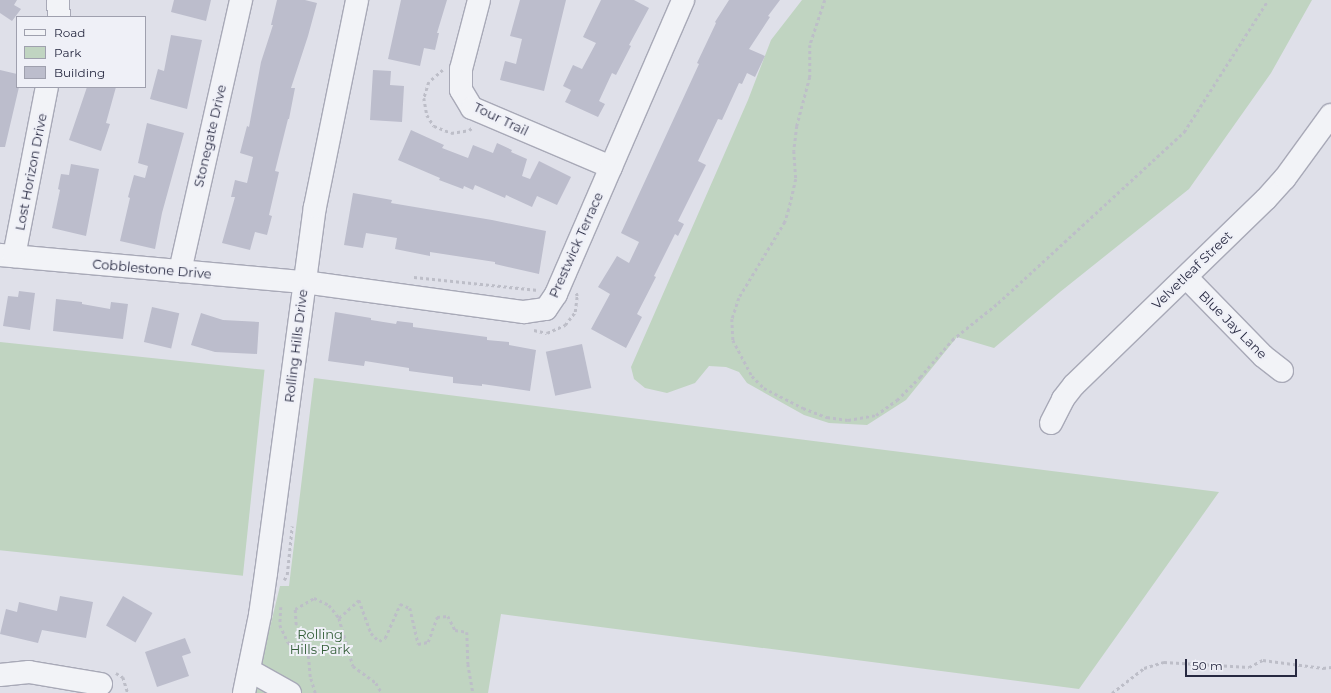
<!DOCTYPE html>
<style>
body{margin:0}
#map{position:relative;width:1331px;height:693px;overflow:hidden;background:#dfe0e9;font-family:Montserrat,sans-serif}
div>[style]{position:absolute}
.green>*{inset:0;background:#c0d4c1;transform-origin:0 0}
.building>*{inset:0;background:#bcbdcc;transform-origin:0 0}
.path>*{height:2.5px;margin-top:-1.25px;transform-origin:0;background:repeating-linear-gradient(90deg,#bdbec8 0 3px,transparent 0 6px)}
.roads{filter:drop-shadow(1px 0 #a8a9b7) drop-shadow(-1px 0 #a8a9b7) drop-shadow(0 1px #a8a9b7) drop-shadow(0 -1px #a8a9b7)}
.minor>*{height:22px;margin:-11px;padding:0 11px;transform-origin:11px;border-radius:11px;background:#f2f3f7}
span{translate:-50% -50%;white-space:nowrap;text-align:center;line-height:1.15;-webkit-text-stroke:4px #eff0f7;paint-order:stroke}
.street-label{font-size:13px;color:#272941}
.park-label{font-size:13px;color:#345e39}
.legend{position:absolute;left:16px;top:16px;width:130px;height:72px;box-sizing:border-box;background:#eff0f7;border:1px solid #9fa0ae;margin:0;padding:5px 7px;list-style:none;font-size:12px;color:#272941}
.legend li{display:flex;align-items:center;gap:8px;height:20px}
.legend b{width:20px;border:1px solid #9fa0ae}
.scale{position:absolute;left:1185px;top:659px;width:112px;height:18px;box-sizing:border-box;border:2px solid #272941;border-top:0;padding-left:5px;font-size:12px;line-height:14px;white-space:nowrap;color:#272941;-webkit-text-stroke:3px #eff0f7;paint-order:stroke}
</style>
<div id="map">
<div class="green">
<i style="clip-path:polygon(802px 0,1312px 0,1271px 73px,1189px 189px,1060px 292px,994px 348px,957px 337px,906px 400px,867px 425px,829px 423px,804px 415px,747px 383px,739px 372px,726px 367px,709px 366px,695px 383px,667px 393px,645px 388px,634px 379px,631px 367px,748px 100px,771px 40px)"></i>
<i style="left:0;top:342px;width:266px;height:207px;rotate:6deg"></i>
<i style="clip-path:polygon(314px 378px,1219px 492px,1079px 689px,501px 614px,488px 693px,254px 693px,280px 586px,289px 586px)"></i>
</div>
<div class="building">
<i style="clip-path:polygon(0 0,17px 0,14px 5px,21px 9px,12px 21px,0 13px)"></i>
<i style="clip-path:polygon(174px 0,211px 0,206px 21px,171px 12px)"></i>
<i style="clip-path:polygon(277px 0,305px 0,317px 3px,308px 36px,291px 88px,295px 88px,289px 119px,288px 119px,275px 171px,279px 172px,269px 215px,272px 216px,267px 235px,255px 232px,250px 250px,222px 243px,235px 197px,231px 197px,235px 180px,247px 183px,253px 157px,240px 153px,247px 126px,249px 127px,261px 62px,273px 25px,271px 25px)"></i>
<i style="clip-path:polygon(401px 0,447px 0,437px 33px,439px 33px,435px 50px,424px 48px,420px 66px,388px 59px)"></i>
<i style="clip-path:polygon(520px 0,566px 0,544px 91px,500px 80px,505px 61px,516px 64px,522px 39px,510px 36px)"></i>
<i style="clip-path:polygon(601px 0,634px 0,649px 8px,629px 45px,631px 46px,616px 75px,612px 73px,599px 101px,605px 104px,598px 117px,565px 102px,571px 90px,563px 86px,573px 65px,582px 69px,596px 43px,583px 37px)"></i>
<i style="clip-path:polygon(729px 0,780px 0,768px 16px,770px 17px,749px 49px,765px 56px,755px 77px,747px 73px,742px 84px,739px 83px,722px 120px,718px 119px,698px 161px,706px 165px,678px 221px,684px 224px,678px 236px,675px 234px,654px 276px,656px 277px,637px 314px,642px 317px,626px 348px,591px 329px,610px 294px,598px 287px,617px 256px,629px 263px,639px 242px,621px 233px,699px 64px,697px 63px,716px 23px,715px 22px)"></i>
<i style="clip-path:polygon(171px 35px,202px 40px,187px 109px,150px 99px,158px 69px,164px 71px)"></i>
<i style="clip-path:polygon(0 70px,17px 74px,17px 87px,19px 87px,5px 147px,0 147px)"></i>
<i style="clip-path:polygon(373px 70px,391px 71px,390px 85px,404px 86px,402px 122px,370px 120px)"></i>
<i style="clip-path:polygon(87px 87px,116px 87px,106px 123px,110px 124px,101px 151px,69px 140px)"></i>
<i style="clip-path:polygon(147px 123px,184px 133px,162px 213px,155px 249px,120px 241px,130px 198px,128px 197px,134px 175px,145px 178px,148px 166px,138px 163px)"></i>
<i style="clip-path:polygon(411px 130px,444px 145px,442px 148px,468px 158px,473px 145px,493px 153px,497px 143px,512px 150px,511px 152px,527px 159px,522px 176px,530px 179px,539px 161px,571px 177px,557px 205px,537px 196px,532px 207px,506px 195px,505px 198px,475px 185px,473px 190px,464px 186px,463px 189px,439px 180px,440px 178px,398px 160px)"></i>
<i style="clip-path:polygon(71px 164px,99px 169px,86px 236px,52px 228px,60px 190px,58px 189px,61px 174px,69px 175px)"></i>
<i style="clip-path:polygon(353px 193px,392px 200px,391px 203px,492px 220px,546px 231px,539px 274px,495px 264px,495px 262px,430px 252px,430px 256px,395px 249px,397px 238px,366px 233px,363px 248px,344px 245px)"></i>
<i style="clip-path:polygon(19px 291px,35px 293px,30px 330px,3px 326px,8px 296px,18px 297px)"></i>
<i style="clip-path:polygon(56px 299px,82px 302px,82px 304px,110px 309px,111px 302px,128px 304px,123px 339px,53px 331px)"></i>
<i style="left:152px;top:307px;width:28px;height:36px;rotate:13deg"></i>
<i style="clip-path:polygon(335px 312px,371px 318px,371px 320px,396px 324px,397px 321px,413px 323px,413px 327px,487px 337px,487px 340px,509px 342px,509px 345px,536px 350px,530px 391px,482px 384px,482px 386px,453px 383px,453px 377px,409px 371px,409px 368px,365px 361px,364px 366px,328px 361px)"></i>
<i style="clip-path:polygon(201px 313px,223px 320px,259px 322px,257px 354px,215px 352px,191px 345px)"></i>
<i style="left:582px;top:344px;width:45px;height:37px;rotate:78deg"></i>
<i style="clip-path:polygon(60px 596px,93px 602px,86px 638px,42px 630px,38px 643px,0 634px,6px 609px,17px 612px,19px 602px,57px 611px)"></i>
<i style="left:123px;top:596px;width:34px;height:34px;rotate:30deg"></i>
<i style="clip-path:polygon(185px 638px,191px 653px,182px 656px,189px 676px,157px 687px,145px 652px)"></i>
</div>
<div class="path">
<i style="left:825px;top:0;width:47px;rotate:108.4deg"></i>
<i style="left:810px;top:45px;width:32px;rotate:90deg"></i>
<i style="left:810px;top:77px;width:51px;rotate:104.9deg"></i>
<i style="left:797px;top:126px;width:25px;rotate:97deg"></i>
<i style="left:794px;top:151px;width:28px;rotate:86deg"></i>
<i style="left:796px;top:179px;width:31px;rotate:103deg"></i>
<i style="left:789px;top:209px;width:14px;rotate:107deg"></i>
<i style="left:785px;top:222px;width:89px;rotate:121.2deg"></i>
<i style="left:739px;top:298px;width:22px;rotate:108deg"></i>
<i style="left:732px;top:319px;width:21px;rotate:87deg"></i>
<i style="left:733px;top:340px;width:41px;rotate:62.2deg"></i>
<i style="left:752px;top:376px;width:17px;rotate:45deg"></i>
<i style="left:764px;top:388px;width:44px;rotate:27.1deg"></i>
<i style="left:803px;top:408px;width:26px;rotate:21deg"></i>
<i style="left:827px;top:417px;width:21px;rotate:8deg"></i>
<i style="left:848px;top:420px;width:28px;rotate:-10deg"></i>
<i style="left:876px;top:415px;width:26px;rotate:-36deg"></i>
<i style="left:897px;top:400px;width:33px;rotate:-45deg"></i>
<i style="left:920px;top:377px;width:49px;rotate:-49.1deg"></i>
<i style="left:952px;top:340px;width:59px;rotate:-38.8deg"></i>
<i style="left:998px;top:303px;width:253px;rotate:-42.6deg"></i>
<i style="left:1184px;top:132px;width:156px;rotate:-57.5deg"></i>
<i style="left:443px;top:70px;width:18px;rotate:139deg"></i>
<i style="left:429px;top:82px;width:17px;rotate:107deg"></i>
<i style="left:424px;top:98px;width:17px;rotate:80deg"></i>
<i style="left:427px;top:115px;width:13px;rotate:58deg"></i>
<i style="left:434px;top:126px;width:18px;rotate:22deg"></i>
<i style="left:451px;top:133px;width:18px;rotate:-9deg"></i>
<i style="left:469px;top:130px;width:5px;rotate:-37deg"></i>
<i style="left:414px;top:277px;width:125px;rotate:6deg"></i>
<i style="left:534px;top:330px;width:13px;rotate:13deg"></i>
<i style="left:547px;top:333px;width:20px;rotate:-24deg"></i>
<i style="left:565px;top:325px;width:16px;rotate:-52deg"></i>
<i style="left:575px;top:312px;width:16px;rotate:-83deg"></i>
<i style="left:577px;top:296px;width:3px;rotate:-108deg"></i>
<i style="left:284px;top:580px;width:6px;rotate:-59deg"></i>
<i style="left:287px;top:575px;width:49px;rotate:-84.2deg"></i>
<i style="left:281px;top:607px;width:18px;rotate:93deg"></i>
<i style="left:280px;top:625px;width:19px;rotate:65deg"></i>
<i style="left:288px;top:642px;width:16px;rotate:45deg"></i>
<i style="left:299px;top:653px;width:9px"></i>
<i style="left:339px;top:618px;width:27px;rotate:-42deg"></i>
<i style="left:359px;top:600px;width:35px;rotate:70deg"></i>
<i style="left:371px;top:633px;width:11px;rotate:45deg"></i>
<i style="left:379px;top:641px;width:7px;rotate:-27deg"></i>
<i style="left:385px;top:638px;width:37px;rotate:-66deg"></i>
<i style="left:400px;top:604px;width:11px;rotate:22deg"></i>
<i style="left:410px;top:608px;width:37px;rotate:77deg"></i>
<i style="left:418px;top:644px;width:10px;rotate:-11deg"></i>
<i style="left:428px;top:642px;width:27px;rotate:-70deg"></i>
<i style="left:437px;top:617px;width:11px;rotate:-5deg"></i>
<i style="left:448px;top:616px;width:16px;rotate:63deg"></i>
<i style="left:455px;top:630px;width:12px;rotate:9deg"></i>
<i style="left:467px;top:632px;width:32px;rotate:88deg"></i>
<i style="left:468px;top:664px;width:29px;rotate:80deg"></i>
<i style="left:116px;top:673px;width:8px;rotate:30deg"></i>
<i style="left:123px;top:677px;width:17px;rotate:73deg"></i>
<i style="left:315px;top:693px;width:17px;rotate:-107deg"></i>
<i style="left:310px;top:677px;width:24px;rotate:-95deg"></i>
<i style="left:308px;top:653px;width:30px;rotate:-113deg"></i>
<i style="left:296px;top:625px;width:16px;rotate:-94deg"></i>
<i style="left:295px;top:609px;width:22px;rotate:-30deg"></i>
<i style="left:314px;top:598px;width:17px;rotate:25deg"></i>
<i style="left:329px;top:605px;width:16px;rotate:52deg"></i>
<i style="left:339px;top:618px;width:50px;rotate:73.7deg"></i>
<i style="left:353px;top:666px;width:29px;rotate:36deg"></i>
<i style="left:376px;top:683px;width:12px;rotate:59deg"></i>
<i style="left:1112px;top:693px;width:41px;rotate:-38deg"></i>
<i style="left:1144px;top:668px;width:21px;rotate:-17deg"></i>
<i style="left:1164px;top:662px;width:85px;rotate:3.4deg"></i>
<i style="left:1249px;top:667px;width:16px;rotate:-27deg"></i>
<i style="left:1263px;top:660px;width:61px;rotate:7.6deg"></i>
<i style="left:1323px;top:668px;width:8px;rotate:-7deg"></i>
</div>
<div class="roads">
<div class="minor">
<i style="left:58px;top:0;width:17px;rotate:87deg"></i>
<i style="left:479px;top:0;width:71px;rotate:104.6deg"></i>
<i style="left:461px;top:69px;width:21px;rotate:90deg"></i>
<i style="left:461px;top:90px;width:21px;rotate:59deg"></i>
<i style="left:472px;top:108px;width:151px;rotate:23deg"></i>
<i style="left:0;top:255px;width:305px;rotate:5.1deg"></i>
<i style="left:304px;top:282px;width:222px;rotate:7.8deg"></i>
<i style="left:524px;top:312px;width:22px;rotate:-8deg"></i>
<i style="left:546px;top:309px;width:18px;rotate:-56deg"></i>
<i style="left:556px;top:294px;width:320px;rotate:-66.6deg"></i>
<i style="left:14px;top:256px;width:172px;rotate:-79deg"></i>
<i style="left:180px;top:271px;width:278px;rotate:-77.3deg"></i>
<i style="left:1186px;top:277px;width:110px;rotate:45.7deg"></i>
<i style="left:1263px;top:356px;width:24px;rotate:38deg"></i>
<i style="left:1051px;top:423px;width:27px;rotate:-63deg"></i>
<i style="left:1063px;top:399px;width:18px;rotate:-52deg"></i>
<i style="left:1074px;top:385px;width:267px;rotate:-44.1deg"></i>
<i style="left:1266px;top:199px;width:28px;rotate:-48deg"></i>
<i style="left:1285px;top:178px;width:78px;rotate:-53.9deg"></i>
<i style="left:249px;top:670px;width:47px;rotate:29.3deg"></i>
<i style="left:0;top:675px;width:29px;rotate:-6deg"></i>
<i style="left:29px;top:672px;width:73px;rotate:9.5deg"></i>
<i style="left:244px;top:693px;width:80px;rotate:-78.4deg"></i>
<i style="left:260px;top:615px;width:42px;rotate:-81.9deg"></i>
<i style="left:266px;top:573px;width:369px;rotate:-82.4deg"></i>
<i style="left:315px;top:207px;width:211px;rotate:-78.5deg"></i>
</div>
</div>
<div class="street-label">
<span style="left:501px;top:119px;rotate:26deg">Tour Trail</span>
<span style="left:210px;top:136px;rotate:-77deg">Stonegate Drive</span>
<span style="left:31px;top:172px;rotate:-79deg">Lost Horizon Drive</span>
<span style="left:576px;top:245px;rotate:-66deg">Prestwick Terrace</span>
<span style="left:152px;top:269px;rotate:5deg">Cobblestone Drive</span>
<span style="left:1192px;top:270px;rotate:-44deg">Velvetleaf Street</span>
<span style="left:1233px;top:325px;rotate:45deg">Blue Jay Lane</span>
<span style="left:296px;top:346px;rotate:-83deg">Rolling Hills Drive</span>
</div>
<div class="park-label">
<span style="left:320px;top:642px">Rolling<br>Hills Park</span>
</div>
<ul class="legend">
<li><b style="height:5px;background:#f2f3f7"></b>Road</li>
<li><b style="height:11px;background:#c0d4c1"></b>Park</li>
<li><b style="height:11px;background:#bcbdcc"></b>Building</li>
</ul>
<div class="scale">50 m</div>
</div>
